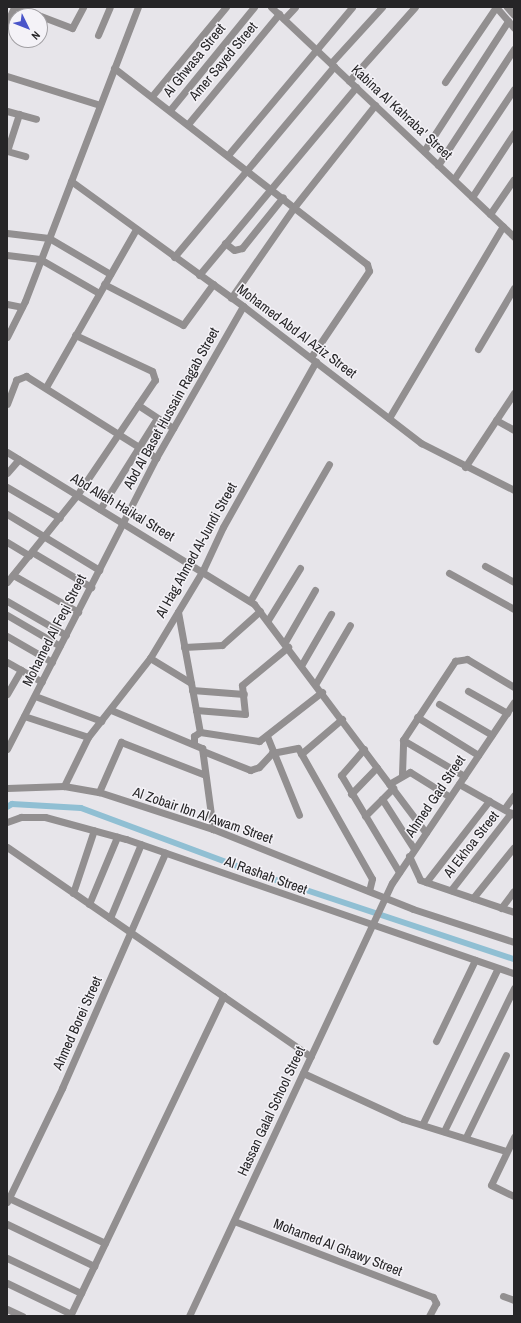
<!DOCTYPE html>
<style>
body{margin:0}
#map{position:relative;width:521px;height:1323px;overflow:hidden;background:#e7e5ea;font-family:"Archivo Narrow",sans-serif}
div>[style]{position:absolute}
.canal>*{height:6px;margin:-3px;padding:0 3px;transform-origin:3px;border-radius:3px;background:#90bfd3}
.street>*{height:7px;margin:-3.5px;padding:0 3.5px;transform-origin:3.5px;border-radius:3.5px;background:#928f90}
span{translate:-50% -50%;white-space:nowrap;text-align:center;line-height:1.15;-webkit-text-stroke:3px #f4f2f7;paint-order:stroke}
.street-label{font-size:14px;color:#262527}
.frame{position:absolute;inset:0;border:8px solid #262527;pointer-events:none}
.north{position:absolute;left:8px;top:8px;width:40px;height:40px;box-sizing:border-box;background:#f4f2f7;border:1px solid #a2a0a4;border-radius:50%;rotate:133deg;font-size:11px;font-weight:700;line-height:16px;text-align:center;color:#262527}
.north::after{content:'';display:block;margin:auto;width:14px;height:18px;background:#4954c9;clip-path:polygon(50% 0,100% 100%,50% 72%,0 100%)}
</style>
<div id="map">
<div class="canal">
<i style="left:7px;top:807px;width:6px;rotate:-31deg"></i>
<i style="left:12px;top:804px;width:69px;rotate:3.3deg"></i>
<i style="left:81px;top:808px;width:189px;rotate:20.4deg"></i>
<i style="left:258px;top:874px;width:270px;rotate:18.4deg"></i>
</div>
<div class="street">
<i style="left:17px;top:7px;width:59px;rotate:20.9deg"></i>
<i style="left:72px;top:28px;width:24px;rotate:-62deg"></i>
<i style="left:271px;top:7px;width:335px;rotate:43.4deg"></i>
<i style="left:496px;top:7px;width:28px;rotate:49deg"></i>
<i style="left:507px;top:7px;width:11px;rotate:49deg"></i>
<i style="left:284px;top:19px;width:16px;rotate:-47deg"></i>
<i style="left:7px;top:23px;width:17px;rotate:-66deg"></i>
<i style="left:98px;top:35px;width:30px;rotate:-67deg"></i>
<i style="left:331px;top:63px;width:76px;rotate:-47.7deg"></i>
<i style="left:114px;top:68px;width:320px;rotate:37.8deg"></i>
<i style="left:367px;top:264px;width:7px;rotate:74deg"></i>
<i style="left:369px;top:271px;width:104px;rotate:124deg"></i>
<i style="left:7px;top:76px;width:97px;rotate:17.3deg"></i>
<i style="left:349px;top:81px;width:99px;rotate:-48.3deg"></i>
<i style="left:445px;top:82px;width:91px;rotate:-55.8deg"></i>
<i style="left:152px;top:96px;width:116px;rotate:-50.3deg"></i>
<i style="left:170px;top:110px;width:133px;rotate:-50.8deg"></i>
<i style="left:7px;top:111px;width:30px;rotate:15deg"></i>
<i style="left:188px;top:124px;width:143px;rotate:-50.4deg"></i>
<i style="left:7px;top:151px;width:39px;rotate:-72deg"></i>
<i style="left:7px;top:151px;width:19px;rotate:16deg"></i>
<i style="left:424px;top:151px;width:155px;rotate:-57.1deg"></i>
<i style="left:228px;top:155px;width:193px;rotate:-50deg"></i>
<i style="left:438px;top:165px;width:139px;rotate:-56.8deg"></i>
<i style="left:454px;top:179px;width:108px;rotate:-56.3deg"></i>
<i style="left:71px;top:181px;width:213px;rotate:36deg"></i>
<i style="left:243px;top:306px;width:225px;rotate:37.6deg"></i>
<i style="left:421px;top:443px;width:104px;rotate:26.8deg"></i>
<i style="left:472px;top:197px;width:77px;rotate:-56.7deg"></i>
<i style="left:490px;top:214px;width:42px;rotate:-55.6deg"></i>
<i style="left:7px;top:233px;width:42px;rotate:6.8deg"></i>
<i style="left:49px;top:238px;width:71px;rotate:30.5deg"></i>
<i style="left:225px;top:243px;width:11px;rotate:38deg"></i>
<i style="left:234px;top:250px;width:8px;rotate:-14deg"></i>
<i style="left:242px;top:248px;width:65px;rotate:-51.2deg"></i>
<i style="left:7px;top:255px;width:33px;rotate:7deg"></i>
<i style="left:40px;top:259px;width:68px;rotate:30deg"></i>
<i style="left:174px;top:257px;width:249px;rotate:-50deg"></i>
<i style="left:199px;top:275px;width:245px;rotate:-50.1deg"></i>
<i style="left:104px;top:284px;width:89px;rotate:27.4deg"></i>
<i style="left:183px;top:325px;width:51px;rotate:-53.8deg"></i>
<i style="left:231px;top:298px;width:112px;rotate:-55.2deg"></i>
<i style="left:295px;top:206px;width:129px;rotate:-51.6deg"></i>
<i style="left:7px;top:304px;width:15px;rotate:11deg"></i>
<i style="left:7px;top:337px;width:40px;rotate:-63.4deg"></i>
<i style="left:25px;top:301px;width:315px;rotate:-69deg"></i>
<i style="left:478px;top:349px;width:71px;rotate:-59.5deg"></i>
<i style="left:46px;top:387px;width:182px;rotate:-60.3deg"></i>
<i style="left:7px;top:404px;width:26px;rotate:-69deg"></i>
<i style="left:16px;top:380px;width:11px;rotate:-22deg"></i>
<i style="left:26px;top:376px;width:154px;rotate:32.2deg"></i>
<i style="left:138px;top:405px;width:42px;rotate:33.3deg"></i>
<i style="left:389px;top:418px;width:223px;rotate:-59.3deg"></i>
<i style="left:496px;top:420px;width:21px;rotate:29deg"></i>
<i style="left:7px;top:452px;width:290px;rotate:31.6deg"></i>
<i style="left:254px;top:604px;width:286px;rotate:53.1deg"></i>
<i style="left:465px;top:467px;width:89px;rotate:-56.5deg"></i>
<i style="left:7px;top:473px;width:18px;rotate:-49deg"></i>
<i style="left:7px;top:487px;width:61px;rotate:30.3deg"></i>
<i style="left:100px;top:509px;width:107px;rotate:-57.9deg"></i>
<i style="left:7px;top:514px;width:108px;rotate:31.3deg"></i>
<i style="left:7px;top:542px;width:26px;rotate:31deg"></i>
<i style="left:32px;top:552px;width:69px;rotate:30.7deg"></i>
<i style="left:485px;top:566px;width:33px;rotate:29deg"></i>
<i style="left:449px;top:573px;width:74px;rotate:29deg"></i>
<i style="left:13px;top:575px;width:75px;rotate:29.6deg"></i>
<i style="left:7px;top:582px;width:112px;rotate:-51.2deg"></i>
<i style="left:77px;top:495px;width:139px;rotate:-55.9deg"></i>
<i style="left:155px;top:380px;width:9px;rotate:-108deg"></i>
<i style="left:152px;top:371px;width:85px;rotate:-154.9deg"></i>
<i style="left:7px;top:601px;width:68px;rotate:30deg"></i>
<i style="left:250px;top:601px;width:158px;rotate:-60deg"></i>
<i style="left:178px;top:612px;width:100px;rotate:79.6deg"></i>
<i style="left:196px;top:710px;width:49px;rotate:4.7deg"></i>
<i style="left:245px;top:714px;width:29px;rotate:-96deg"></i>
<i style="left:242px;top:685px;width:60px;rotate:-39.6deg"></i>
<i style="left:7px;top:615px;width:61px;rotate:30.3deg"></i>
<i style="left:268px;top:620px;width:61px;rotate:-58.4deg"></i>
<i style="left:7px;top:636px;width:52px;rotate:30deg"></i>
<i style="left:285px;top:642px;width:60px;rotate:-60deg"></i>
<i style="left:184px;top:647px;width:38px;rotate:-3deg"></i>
<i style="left:222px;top:645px;width:51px;rotate:-41.8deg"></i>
<i style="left:150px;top:658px;width:48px;rotate:31.4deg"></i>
<i style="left:7px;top:662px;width:40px;rotate:29.7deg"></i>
<i style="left:302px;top:664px;width:58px;rotate:-59.9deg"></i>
<i style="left:316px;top:683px;width:67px;rotate:-59.6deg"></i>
<i style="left:192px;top:690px;width:52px;rotate:4.4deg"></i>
<i style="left:468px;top:691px;width:45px;rotate:29.4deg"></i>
<i style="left:7px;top:694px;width:28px;rotate:-60deg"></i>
<i style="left:35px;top:696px;width:71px;rotate:20.7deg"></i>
<i style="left:439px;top:704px;width:61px;rotate:30.3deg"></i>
<i style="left:111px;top:710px;width:99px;rotate:22.7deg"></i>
<i style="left:202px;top:748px;width:82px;rotate:82.3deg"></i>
<i style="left:196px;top:710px;width:22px;rotate:80deg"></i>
<i style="left:24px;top:716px;width:67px;rotate:18.2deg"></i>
<i style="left:417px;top:717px;width:72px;rotate:31.9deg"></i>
<i style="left:267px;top:736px;width:85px;rotate:67.9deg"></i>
<i style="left:403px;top:740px;width:71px;rotate:30.5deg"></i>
<i style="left:194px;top:743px;width:7px;rotate:-90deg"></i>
<i style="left:194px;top:736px;width:7px;rotate:-34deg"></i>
<i style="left:200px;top:732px;width:60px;rotate:8.7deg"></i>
<i style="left:259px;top:741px;width:80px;rotate:-37.9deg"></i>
<i style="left:7px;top:749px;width:327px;rotate:-62.9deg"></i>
<i style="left:156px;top:458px;width:175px;rotate:-60.2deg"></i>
<i style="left:364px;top:749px;width:35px;rotate:131deg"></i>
<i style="left:341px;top:775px;width:113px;rotate:59.1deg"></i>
<i style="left:203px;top:751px;width:51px;rotate:22deg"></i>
<i style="left:250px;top:770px;width:9px;rotate:-18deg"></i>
<i style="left:259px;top:767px;width:19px;rotate:-47deg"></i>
<i style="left:272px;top:753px;width:26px;rotate:-11deg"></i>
<i style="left:298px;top:748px;width:150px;rotate:60.5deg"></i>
<i style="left:372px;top:879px;width:12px;rotate:104deg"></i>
<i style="left:301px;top:754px;width:54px;rotate:-40.5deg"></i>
<i style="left:402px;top:774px;width:34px;rotate:-88deg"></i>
<i style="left:403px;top:740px;width:95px;rotate:-56.6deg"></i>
<i style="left:455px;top:661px;width:12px;rotate:-9deg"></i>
<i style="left:467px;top:659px;width:55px;rotate:30.8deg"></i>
<i style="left:389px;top:784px;width:24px;rotate:-30deg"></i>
<i style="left:410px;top:772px;width:47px;rotate:32deg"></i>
<i style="left:459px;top:784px;width:63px;rotate:29.4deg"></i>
<i style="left:64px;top:786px;width:55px;rotate:-63.9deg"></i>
<i style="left:88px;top:737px;width:100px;rotate:-51.9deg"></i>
<i style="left:150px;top:658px;width:103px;rotate:-58.9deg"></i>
<i style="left:203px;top:570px;width:47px;rotate:-65.1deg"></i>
<i style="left:223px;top:527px;width:190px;rotate:-60.7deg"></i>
<i style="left:7px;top:788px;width:57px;rotate:-2deg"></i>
<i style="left:64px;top:786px;width:36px;rotate:10deg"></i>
<i style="left:99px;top:792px;width:120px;rotate:18deg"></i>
<i style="left:213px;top:829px;width:215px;rotate:21.8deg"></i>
<i style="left:413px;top:909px;width:106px;rotate:18.1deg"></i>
<i style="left:99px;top:792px;width:55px;rotate:-66.3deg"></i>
<i style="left:121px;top:742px;width:90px;rotate:21.4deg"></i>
<i style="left:351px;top:794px;width:37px;rotate:-46deg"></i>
<i style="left:382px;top:799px;width:59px;rotate:57.4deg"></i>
<i style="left:504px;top:809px;width:17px;rotate:-54deg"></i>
<i style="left:365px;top:816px;width:40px;rotate:-45deg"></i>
<i style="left:7px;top:822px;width:15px;rotate:-20deg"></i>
<i style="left:21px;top:817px;width:24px"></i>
<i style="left:45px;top:817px;width:84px;rotate:15.2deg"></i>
<i style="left:126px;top:839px;width:410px;rotate:19.1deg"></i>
<i style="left:7px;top:847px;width:369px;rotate:34.6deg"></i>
<i style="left:409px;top:856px;width:26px;rotate:65deg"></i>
<i style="left:420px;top:880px;width:99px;rotate:18.8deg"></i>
<i style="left:426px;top:882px;width:103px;rotate:-52.1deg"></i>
<i style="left:451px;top:890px;width:98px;rotate:-52.1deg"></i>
<i style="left:73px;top:893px;width:66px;rotate:-71.6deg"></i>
<i style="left:473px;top:898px;width:65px;rotate:-51.2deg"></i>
<i style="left:89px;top:904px;width:73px;rotate:-67.3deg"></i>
<i style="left:501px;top:908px;width:21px;rotate:-53deg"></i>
<i style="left:110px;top:918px;width:80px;rotate:-67.3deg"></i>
<i style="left:436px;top:1041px;width:90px;rotate:-64.3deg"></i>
<i style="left:303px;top:1073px;width:110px;rotate:24.7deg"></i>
<i style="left:403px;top:1119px;width:108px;rotate:17.3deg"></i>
<i style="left:423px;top:1123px;width:172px;rotate:-64.2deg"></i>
<i style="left:444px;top:1131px;width:159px;rotate:-63.9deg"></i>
<i style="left:466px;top:1137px;width:91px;rotate:-64deg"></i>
<i style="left:514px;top:1137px;width:53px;rotate:115.6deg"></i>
<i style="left:491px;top:1185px;width:25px;rotate:26deg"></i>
<i style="left:9px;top:1198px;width:106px;rotate:25.1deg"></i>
<i style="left:7px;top:1202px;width:127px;rotate:-64.2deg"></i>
<i style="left:62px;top:1088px;width:257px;rotate:-66.3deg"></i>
<i style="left:234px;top:1221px;width:213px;rotate:20.9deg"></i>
<i style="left:433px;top:1297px;width:7px;rotate:63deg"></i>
<i style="left:436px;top:1303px;width:15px;rotate:118deg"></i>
<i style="left:7px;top:1224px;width:97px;rotate:25.8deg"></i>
<i style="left:7px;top:1258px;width:82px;rotate:25.3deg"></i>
<i style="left:7px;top:1283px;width:71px;rotate:25.8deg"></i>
<i style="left:503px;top:1296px;width:12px;rotate:20deg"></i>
<i style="left:7px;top:1309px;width:17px;rotate:25deg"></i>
<i style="left:70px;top:1316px;width:355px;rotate:-64.4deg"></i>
<i style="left:189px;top:1316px;width:478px;rotate:-64.9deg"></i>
<i style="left:392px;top:883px;width:218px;rotate:-56deg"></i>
</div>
<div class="street-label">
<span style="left:194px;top:60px;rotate:-51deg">Al Ghwasa Street</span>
<span style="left:223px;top:61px;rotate:-50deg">Amer Sayed Street</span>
<span style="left:402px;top:112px;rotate:43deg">Kabina Al Kahraba' Street</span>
<span style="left:297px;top:331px;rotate:37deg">Mohamed Abd Al Aziz Street</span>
<span style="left:171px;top:408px;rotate:-61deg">Abd Al Baset Hussain Ragab Street</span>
<span style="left:123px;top:507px;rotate:31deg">Abd Allah Haikal Street</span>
<span style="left:196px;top:550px;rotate:-61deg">Al Hag Ahmed Al-Jundi Street</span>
<span style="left:54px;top:630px;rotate:-63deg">Mohamed Al Feqi Street</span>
<span style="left:435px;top:796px;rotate:-56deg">Ahmed Gad Street</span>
<span style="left:203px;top:815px;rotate:19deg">Al Zobair Ibn Al Awam Street</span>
<span style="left:471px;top:844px;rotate:-52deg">Al Ekhoa Street</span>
<span style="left:266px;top:875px;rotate:20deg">Al Rashah Street</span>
<span style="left:77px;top:1023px;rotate:-66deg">Ahmed Borei Street</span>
<span style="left:271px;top:1111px;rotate:-65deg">Hassan Galal School Street</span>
<span style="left:338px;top:1247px;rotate:21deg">Mohamed Al Ghawy Street</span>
</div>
<div class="frame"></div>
<div class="north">N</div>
</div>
